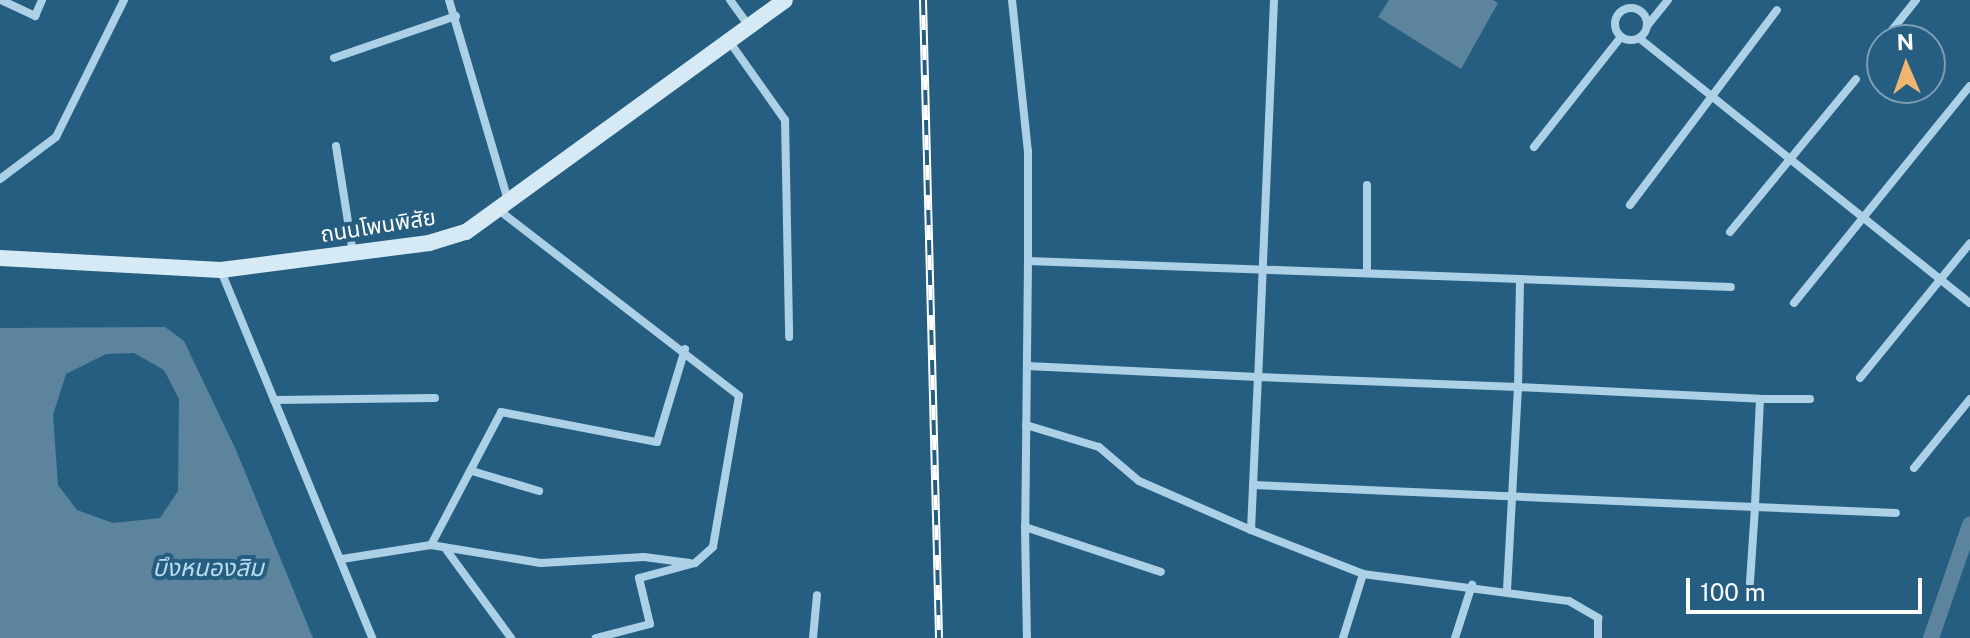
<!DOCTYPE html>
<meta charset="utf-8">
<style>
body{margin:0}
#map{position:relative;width:1970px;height:638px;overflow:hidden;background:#255e81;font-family:"Public Sans","Noto Sans Thai",sans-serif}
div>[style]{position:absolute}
.water>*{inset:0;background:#5c849c}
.canal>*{height:16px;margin:-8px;padding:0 8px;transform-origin:8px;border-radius:8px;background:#5c849c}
.street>*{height:8px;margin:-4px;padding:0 4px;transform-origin:4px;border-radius:4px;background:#acd1e7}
.street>.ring{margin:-4px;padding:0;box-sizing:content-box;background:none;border:8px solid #acd1e7;border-radius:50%}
.secondary>*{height:16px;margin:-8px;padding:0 8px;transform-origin:8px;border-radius:8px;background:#d6eaf6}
.rail>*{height:8px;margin-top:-4px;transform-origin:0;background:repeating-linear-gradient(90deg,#255e81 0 15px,#fff 0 30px);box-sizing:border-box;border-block:2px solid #fff}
span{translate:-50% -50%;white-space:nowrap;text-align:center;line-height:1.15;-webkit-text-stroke:8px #255e81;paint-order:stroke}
.street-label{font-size:22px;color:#fff}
.water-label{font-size:24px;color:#b8dbee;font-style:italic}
.north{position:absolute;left:1866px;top:24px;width:80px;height:80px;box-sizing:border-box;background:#255e81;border:2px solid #7c9eb3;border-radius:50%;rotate:358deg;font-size:22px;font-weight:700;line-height:32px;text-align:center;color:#fff}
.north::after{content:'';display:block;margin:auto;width:28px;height:36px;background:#f0b471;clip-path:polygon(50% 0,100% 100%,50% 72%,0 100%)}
.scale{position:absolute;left:1686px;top:578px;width:236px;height:36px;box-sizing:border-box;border:4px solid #fff;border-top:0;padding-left:10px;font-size:24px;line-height:28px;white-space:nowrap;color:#fff;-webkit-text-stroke:6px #255e81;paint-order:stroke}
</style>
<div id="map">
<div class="water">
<i style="clip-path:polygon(1389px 0,1493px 0,1498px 3px,1461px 69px,1378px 17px)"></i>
<i style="clip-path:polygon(evenodd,165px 327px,184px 341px,236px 450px,313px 638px,0 638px,0 328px,165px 327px,134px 353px,164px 370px,179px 399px,178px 491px,160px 518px,113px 523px,77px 510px,58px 485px,53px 415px,66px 374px,106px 354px,134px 353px)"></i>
</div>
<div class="canal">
<i style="left:1931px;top:638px;width:120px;rotate:-71deg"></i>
</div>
<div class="street">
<i style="left:1px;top:0;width:38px;rotate:25deg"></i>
<i style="left:35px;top:16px;width:17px;rotate:-66deg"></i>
<i style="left:449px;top:0;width:213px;rotate:73.6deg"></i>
<i style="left:730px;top:0;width:32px;rotate:54deg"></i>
<i style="left:1012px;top:0;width:152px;rotate:84deg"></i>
<i style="left:1028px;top:151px;width:110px;rotate:90deg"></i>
<i style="left:1028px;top:261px;width:492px;rotate:2.1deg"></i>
<i style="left:1274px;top:0;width:377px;rotate:92.4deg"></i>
<i style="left:1258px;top:377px;width:260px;rotate:2.2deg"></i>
<i style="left:1518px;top:387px;width:108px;rotate:-88.9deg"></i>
<i style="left:1520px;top:279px;width:211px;rotate:2.2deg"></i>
<i class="ring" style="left:1615px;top:8px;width:24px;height:24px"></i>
<i style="left:1647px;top:26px;width:33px;rotate:-51deg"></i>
<i style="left:1639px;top:38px;width:424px;rotate:38.7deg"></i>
<i style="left:1885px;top:39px;width:50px;rotate:-51.5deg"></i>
<i style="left:729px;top:41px;width:97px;rotate:54.7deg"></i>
<i style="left:785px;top:120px;width:217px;rotate:88.9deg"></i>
<i style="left:334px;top:58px;width:129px;rotate:-19deg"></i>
<i style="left:336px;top:146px;width:108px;rotate:81deg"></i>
<i style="left:1534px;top:147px;width:140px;rotate:-51.7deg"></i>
<i style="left:0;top:179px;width:70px;rotate:-36.9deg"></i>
<i style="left:56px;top:137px;width:153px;rotate:-63.6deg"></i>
<i style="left:1630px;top:205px;width:244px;rotate:-53deg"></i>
<i style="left:500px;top:211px;width:302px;rotate:37.7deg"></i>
<i style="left:739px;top:396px;width:153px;rotate:99.8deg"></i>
<i style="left:713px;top:547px;width:24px;rotate:138deg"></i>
<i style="left:695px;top:563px;width:58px;rotate:165deg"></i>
<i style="left:639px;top:578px;width:47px;rotate:76.6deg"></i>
<i style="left:650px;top:624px;width:56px;rotate:165.5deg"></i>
<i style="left:1730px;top:232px;width:198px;rotate:-50.5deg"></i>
<i style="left:1028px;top:261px;width:266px;rotate:90.6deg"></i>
<i style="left:1025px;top:527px;width:143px;rotate:18.3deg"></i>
<i style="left:221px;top:271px;width:397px;rotate:67.6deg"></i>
<i style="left:1367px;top:271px;width:86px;rotate:-90deg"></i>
<i style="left:1794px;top:303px;width:279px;rotate:-51deg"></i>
<i style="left:1860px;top:378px;width:174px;rotate:-50.8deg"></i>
<i style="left:1760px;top:399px;width:50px"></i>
<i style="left:274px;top:400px;width:161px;rotate:-0.7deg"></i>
<i style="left:1026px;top:425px;width:76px;rotate:16.8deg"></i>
<i style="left:1099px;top:447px;width:52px;rotate:40.4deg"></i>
<i style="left:1139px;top:481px;width:122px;rotate:23.6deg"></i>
<i style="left:1251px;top:530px;width:153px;rotate:-87.4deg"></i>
<i style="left:1258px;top:377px;width:231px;rotate:-177.3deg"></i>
<i style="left:1914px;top:468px;width:89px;rotate:-50.9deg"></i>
<i style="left:472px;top:471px;width:70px;rotate:16.6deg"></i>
<i style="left:1253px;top:485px;width:502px;rotate:2.51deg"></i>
<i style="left:1755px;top:507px;width:76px;rotate:93.8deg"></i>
<i style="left:1025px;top:527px;width:111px;rotate:89deg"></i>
<i style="left:1251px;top:530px;width:120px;rotate:21.4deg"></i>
<i style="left:1363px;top:574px;width:208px;rotate:7.5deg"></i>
<i style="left:1569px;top:601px;width:34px;rotate:30deg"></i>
<i style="left:1598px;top:618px;width:20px;rotate:90deg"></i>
<i style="left:431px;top:545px;width:150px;rotate:-62.2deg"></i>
<i style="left:501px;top:412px;width:159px;rotate:10.9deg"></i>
<i style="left:657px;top:442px;width:97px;rotate:-73.2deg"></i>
<i style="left:445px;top:548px;width:112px;rotate:53.7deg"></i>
<i style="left:342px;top:559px;width:90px;rotate:-8.9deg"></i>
<i style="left:431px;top:545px;width:111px;rotate:9.3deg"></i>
<i style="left:541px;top:563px;width:103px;rotate:-3.3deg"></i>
<i style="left:644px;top:557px;width:46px;rotate:7.4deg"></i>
<i style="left:1507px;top:590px;width:203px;rotate:-86.9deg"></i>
<i style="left:1518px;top:387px;width:242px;rotate:2.8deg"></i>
<i style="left:1760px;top:399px;width:108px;rotate:92.7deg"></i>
<i style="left:1755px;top:507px;width:141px;rotate:2.4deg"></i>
<i style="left:813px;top:638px;width:43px;rotate:-84.7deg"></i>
<i style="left:1343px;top:638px;width:67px;rotate:-72.6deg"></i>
<i style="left:1455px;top:638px;width:56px;rotate:-72.2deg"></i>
</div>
<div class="secondary">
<i style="left:0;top:258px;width:221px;rotate:3.1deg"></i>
<i style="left:221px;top:270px;width:210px;rotate:-7.4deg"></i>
<i style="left:429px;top:243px;width:39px;rotate:-17deg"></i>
<i style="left:466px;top:232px;width:394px;rotate:-36deg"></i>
</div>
<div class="rail">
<i style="left:923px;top:0;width:638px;rotate:88.56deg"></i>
</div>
<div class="street-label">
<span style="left:378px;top:226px;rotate:-9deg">ถนนโพนพิสัย</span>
</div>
<div class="water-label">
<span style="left:208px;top:568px">บึงหนองสิม</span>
</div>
<div class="north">N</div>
<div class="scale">100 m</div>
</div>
